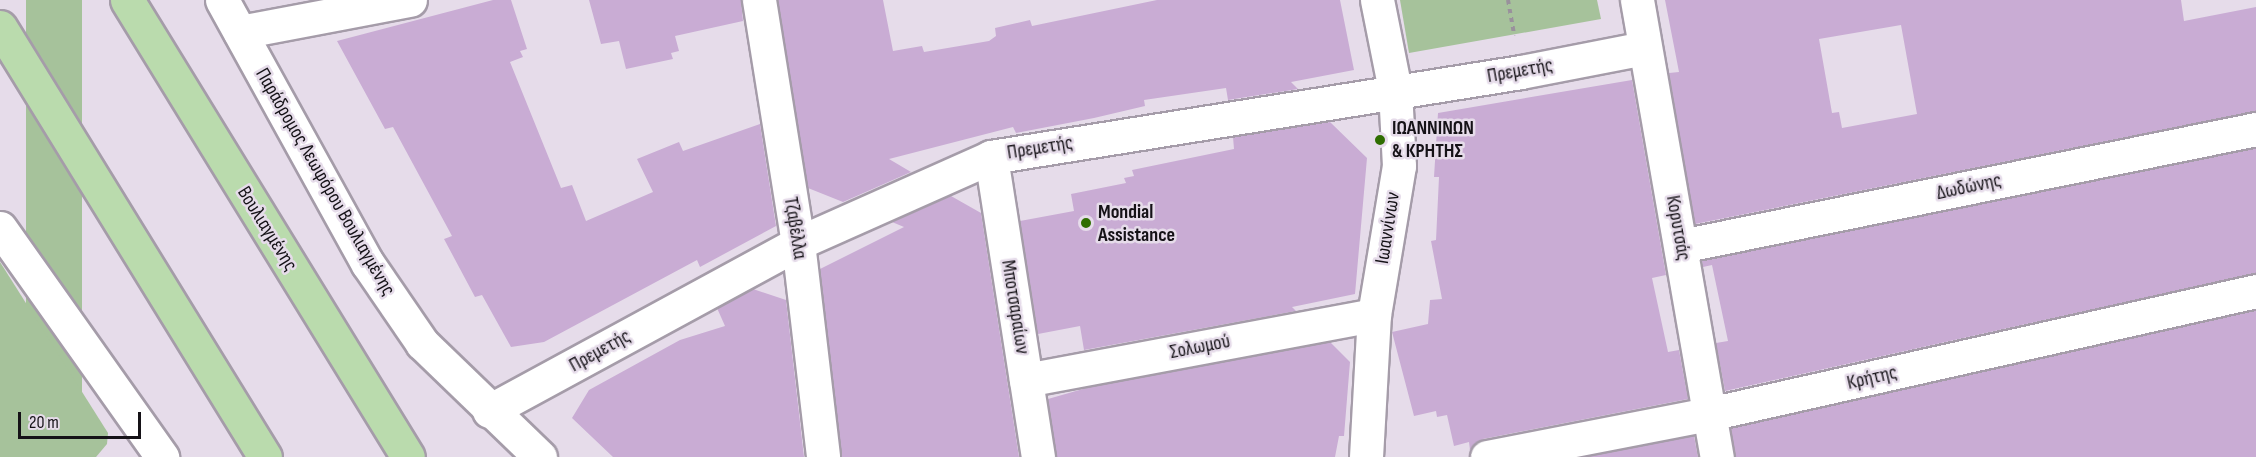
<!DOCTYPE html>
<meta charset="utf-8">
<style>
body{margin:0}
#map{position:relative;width:2256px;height:457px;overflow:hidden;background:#e6dcea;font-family:"Sofia Sans Condensed",sans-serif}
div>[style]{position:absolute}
.green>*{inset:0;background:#a6c29b;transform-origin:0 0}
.building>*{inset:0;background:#c9acd4}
.path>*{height:4px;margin-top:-2px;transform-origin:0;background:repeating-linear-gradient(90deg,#99919c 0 4.5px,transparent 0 9px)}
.roads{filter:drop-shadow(2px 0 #a59ca9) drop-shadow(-2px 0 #a59ca9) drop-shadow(0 2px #a59ca9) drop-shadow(0 -2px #a59ca9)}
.minor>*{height:33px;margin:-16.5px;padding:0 16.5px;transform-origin:16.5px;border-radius:16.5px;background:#fff}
.major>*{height:33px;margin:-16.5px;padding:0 16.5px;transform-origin:16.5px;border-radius:16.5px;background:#badbad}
.dots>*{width:16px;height:16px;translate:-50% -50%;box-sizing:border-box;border:3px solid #e6dcea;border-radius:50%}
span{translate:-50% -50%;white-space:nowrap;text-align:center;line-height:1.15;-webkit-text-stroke:5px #e6dcea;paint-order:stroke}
.street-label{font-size:20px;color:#151217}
.poi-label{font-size:20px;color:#151217;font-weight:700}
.left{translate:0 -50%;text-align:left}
.scale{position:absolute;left:18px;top:412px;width:123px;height:27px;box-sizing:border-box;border:3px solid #151217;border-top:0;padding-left:8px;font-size:18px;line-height:21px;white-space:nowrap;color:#151217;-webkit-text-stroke:4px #e6dcea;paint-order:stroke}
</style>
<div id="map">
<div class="green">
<i style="left:26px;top:0;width:56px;height:537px"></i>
<i style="clip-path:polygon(1400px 0,1597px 0,1601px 19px,1409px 53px)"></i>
<i style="clip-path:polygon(0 262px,108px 433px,107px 444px,96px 457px,0 457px)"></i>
</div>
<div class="building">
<i style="clip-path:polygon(493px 0,511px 0,527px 49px,520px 51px,523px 57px,510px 62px,561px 188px,572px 185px,586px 221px,653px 192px,637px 159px,679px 142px,683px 151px,760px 124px,776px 226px,700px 267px,697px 260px,544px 342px,511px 347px,482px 295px,475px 297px,444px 239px,452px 236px,393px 127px,385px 129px,337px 41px)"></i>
<i style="clip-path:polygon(589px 0,741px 0,743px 21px,675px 36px,679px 51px,671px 53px,673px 59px,626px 69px,619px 41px,601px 44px)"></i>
<i style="clip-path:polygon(778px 0,883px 0,893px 51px,922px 46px,924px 52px,989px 41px,996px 36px,995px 28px,1030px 20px,1032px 26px,1157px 0,1340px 0,1354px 70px,1291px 82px,1298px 89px,1228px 100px,1226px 88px,1144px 100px,1145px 106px,1094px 118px,1016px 133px,1013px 127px,889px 159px,911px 172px,843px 202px,808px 188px)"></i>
<i style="clip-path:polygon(evenodd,1665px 0,2181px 0,2184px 21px,2256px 7px,2256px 111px,1695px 224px,1669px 73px,1679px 72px,1665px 0,1901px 25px,1917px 114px,1842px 128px,1839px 112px,1832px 113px,1819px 39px,1901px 25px)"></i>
<i style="clip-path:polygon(1632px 80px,1666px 275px,1652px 278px,1668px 352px,1679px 350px,1688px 399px,1483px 439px,1470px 450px,1469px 442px,1454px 446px,1447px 415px,1437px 417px,1436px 411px,1414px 416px,1392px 332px,1428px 324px,1430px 300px,1442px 299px,1431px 241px,1436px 240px,1439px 177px,1434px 177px,1438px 113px)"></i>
<i style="clip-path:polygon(1330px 122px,1367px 158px,1355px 294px,1292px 307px,1296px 311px,1084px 350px,1080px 326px,1038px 334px,1020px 221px,1074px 211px,1071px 194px,1126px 183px,1124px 178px,1134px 176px,1132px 170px,1234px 149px,1233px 137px)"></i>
<i style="clip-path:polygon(2256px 148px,2256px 273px,1725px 391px,1716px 343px,1728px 341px,1712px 265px,1703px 267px,1702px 261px)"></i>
<i style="clip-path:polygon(951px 196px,981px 213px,1019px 457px,841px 457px,820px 269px,904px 227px,892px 222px)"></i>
<i style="clip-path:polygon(753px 289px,786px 300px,804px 457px,613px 457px,572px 418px,589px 390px,680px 340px,725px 326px,717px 308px)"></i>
<i style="clip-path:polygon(2256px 310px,2256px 457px,1735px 457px,1731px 428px)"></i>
<i style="clip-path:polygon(1330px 342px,1350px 362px,1344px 436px,1339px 436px,1335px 457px,1056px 457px,1048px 399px,1090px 387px)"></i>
<i style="clip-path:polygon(1694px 436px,1698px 457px,1586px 457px)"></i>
</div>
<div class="path">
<i style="left:1508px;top:0;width:36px;rotate:80deg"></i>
</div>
<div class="roads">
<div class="minor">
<i style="left:222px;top:0;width:302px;rotate:61.1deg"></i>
<i style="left:368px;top:264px;width:96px;rotate:55.6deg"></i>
<i style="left:422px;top:343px;width:164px;rotate:44deg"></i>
<i style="left:759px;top:0;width:246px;rotate:80.9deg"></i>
<i style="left:798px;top:243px;width:215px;rotate:83.3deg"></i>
<i style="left:1637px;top:0;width:464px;rotate:80.1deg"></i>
<i style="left:240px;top:32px;width:173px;rotate:-10.7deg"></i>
<i style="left:991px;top:157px;width:304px;rotate:81.1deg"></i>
<i style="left:0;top:228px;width:281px;rotate:54.7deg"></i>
<i style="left:1681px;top:246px;width:587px;rotate:-11.5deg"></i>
<i style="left:1026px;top:380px;width:354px;rotate:-10.6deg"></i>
<i style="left:489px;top:411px;width:352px;rotate:-28.5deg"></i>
<i style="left:798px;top:243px;width:211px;rotate:-24deg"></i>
<i style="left:991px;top:157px;width:537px;rotate:-9.11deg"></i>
<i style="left:1521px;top:72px;width:125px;rotate:-11deg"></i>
<i style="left:1366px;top:457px;width:142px;rotate:-86.8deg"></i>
<i style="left:1374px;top:315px;width:151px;rotate:-80.5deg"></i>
<i style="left:1399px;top:166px;width:76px;rotate:-93deg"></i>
<i style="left:1395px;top:90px;width:92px;rotate:-101.3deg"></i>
<i style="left:1487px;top:457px;width:226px;rotate:-11deg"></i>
<i style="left:1709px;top:414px;width:561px;rotate:-12.67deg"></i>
</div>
<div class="major">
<i style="left:127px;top:0;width:536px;rotate:58.41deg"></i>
<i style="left:0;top:27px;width:505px;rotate:58.36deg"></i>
</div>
</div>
<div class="dots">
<i style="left:1380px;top:140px;background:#2f6e01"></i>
<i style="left:1086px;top:223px;background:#2f6e01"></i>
</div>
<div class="street-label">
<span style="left:1520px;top:71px;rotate:-10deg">Πρεμετής</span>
<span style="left:1040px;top:148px;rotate:-9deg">Πρεμετής</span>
<span style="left:325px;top:182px;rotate:60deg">Παράδρομος Λεωφόρου Βουλιαγμένης</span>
<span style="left:1969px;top:187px;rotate:-12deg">Δωδώνης</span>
<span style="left:795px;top:228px;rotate:81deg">Τζαβέλλα</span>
<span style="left:1388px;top:228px;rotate:-81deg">Ιωαννίνων</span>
<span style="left:1678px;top:228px;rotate:80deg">Κορυτσάς</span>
<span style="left:267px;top:229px;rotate:58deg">Βουλιαγμένης</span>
<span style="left:1015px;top:307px;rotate:81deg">Μποτσαραίων</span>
<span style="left:1200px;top:347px;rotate:-11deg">Σολωμού</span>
<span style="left:600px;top:351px;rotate:-29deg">Πρεμετής</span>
<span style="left:1872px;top:378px;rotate:-13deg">Κρήτης</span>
</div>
<div class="poi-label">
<span class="left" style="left:1392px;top:140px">ΙΩΑΝΝΙΝΩΝ<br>&amp; ΚΡΗΤΗΣ</span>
<span class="left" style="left:1098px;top:224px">Mondial<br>Assistance</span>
</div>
<div class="scale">20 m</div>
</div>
